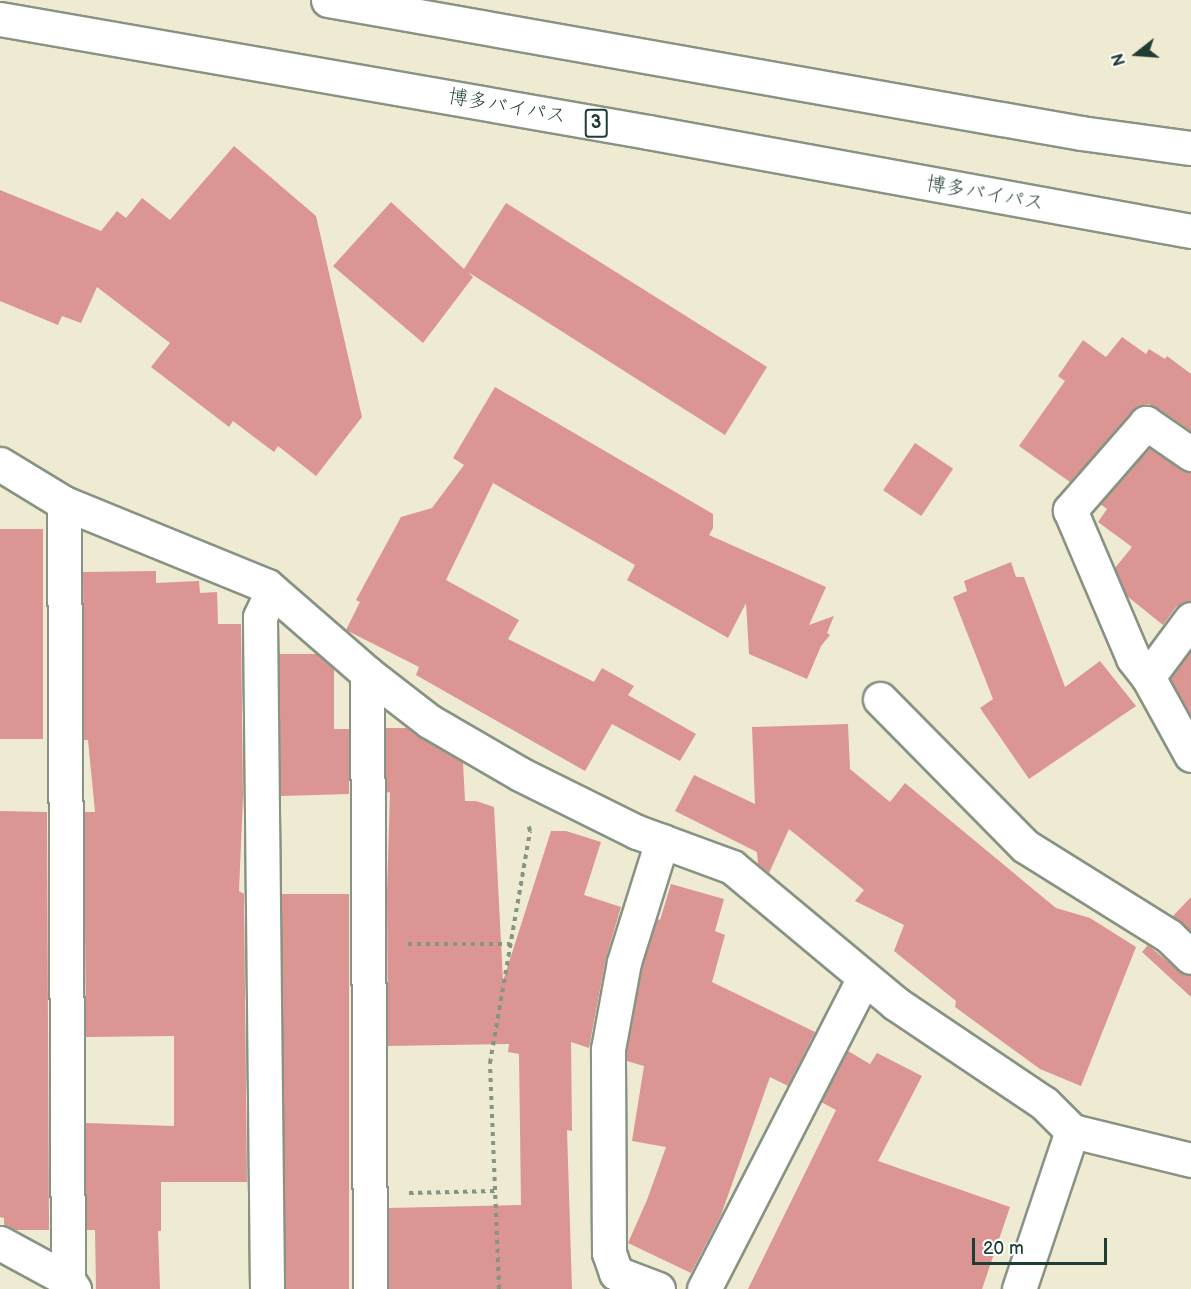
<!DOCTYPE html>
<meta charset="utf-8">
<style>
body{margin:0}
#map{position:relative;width:1191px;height:1289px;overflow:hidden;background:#efead2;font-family:"Balsamiq Sans","Klee One",sans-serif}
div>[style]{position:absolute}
.building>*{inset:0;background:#db9593;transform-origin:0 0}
.path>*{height:4px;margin-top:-2px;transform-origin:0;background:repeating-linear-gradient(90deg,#879483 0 4.5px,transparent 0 9px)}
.roads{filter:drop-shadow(2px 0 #879483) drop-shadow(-2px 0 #879483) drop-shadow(0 2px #879483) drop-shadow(0 -2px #879483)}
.minor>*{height:33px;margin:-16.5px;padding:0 16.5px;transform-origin:16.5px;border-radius:16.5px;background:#fff}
.highway>*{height:33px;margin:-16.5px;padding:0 16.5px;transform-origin:16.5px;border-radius:16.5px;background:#fff}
span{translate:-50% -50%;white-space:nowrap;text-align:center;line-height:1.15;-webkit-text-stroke:4.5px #fff;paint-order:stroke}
.shield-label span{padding:2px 4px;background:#fff;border:2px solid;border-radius:4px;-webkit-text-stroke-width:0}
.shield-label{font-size:18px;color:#1f3d34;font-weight:700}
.street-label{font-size:20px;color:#1f3d34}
.north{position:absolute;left:1107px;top:24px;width:60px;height:60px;-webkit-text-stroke:4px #fff;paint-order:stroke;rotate:253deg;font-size:16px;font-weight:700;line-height:24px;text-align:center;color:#1f3d34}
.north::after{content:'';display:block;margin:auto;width:21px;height:27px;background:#1f3d34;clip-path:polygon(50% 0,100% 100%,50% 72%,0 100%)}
.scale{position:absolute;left:972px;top:1238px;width:135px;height:27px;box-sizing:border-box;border:3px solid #1f3d34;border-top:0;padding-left:8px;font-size:18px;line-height:21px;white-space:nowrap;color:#1f3d34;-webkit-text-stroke:4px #fff;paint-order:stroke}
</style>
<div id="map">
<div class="building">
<i style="clip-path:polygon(234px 146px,316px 216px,362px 417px,316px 476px,278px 446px,274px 452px,233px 421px,229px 427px,151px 367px,170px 343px,97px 287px,81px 323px,62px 316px,58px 325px,0 301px,0 190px,101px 231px,117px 211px,126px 218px,142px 198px,170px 220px)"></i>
<i style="clip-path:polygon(391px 202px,464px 269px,506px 203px,767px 367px,725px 435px,468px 272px,473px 277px,423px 343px,333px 266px)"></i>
<i style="clip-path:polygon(1122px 337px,1146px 354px,1149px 349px,1165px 359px,1167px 356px,1191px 374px,1191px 431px,1156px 407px,1148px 404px,1139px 406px,1070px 482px,1019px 446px,1065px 381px,1058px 376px,1083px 340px,1106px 357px)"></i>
<i style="clip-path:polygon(495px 387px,713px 514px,713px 528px,709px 535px,826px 587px,809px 625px,834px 616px,827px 633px,830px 635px,821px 646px,807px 679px,749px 654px,746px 603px,728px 638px,627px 580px,635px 565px,493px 483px,446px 580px,519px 620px,508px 639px,594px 682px,602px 668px,634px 686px,628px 695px,696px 734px,680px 761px,612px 724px,585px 771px,416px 675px,419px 667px,346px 630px,360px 602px,356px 600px,401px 517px,432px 508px,464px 465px,453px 458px)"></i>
<i style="left:915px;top:443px;width:46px;height:57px;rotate:34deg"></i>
<i style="clip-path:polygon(1149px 448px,1180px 469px,1191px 472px,1191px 601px,1176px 607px,1163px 625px,1127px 596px,1115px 568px,1132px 547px,1098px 522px,1107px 509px,1100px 504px)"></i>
<i style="left:0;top:529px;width:43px;height:210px"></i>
<i style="clip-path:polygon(1011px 562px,1016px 577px,1024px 577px,1065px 687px,1100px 661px,1136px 706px,1029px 779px,980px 708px,993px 699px,953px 597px,967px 591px,964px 581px)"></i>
<i style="clip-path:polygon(156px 571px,156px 583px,199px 581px,200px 593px,217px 592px,218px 624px,241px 624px,243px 797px,239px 891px,244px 894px,247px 1182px,161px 1182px,161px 1231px,158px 1231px,160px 1289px,96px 1289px,95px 1230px,86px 1230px,86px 1123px,174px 1126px,174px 1036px,86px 1037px,84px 812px,95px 812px,88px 740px,84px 740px,83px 572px)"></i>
<i style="clip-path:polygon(1191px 650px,1191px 716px,1170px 678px)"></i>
<i style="clip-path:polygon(279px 654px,317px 654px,334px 669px,334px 729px,349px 729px,349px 794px,281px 796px)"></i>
<i style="clip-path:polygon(848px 724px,850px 769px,890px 802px,905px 783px,1056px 908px,1090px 918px,1136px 947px,1081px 1086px,1040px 1069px,955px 1007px,956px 1001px,894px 951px,904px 925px,855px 901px,864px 890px,789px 829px,769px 873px,758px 864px,757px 852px,675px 811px,694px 775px,755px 804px,752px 727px)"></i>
<i style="clip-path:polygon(386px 728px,408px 728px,463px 763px,465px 801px,476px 801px,494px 807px,503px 981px,551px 831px,566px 831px,601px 842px,584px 895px,621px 907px,606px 958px,589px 1048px,571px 1042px,572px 1131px,567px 1130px,572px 1289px,389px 1289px,388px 1208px,521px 1205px,519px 1054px,508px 1052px,509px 1044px,388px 1046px,387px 893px,390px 792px,386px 793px)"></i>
<i style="clip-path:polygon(0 811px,47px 812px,49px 1230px,16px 1230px,4px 1225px,4px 1218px,0 1217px)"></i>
<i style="clip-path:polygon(671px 884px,724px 899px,715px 931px,725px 935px,712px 982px,815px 1032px,788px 1086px,770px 1077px,721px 1215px,691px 1273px,628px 1243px,647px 1200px,666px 1147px,632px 1141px,644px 1066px,627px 1061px,627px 1051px,642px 967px,657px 919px,660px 920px)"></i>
<i style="left:282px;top:894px;width:67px;height:395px"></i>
<i style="clip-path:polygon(1191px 897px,1191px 931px,1173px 916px)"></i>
<i style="clip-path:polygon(1148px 945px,1179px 971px,1191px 975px,1191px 997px,1142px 952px)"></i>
<i style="clip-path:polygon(848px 1051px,870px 1064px,877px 1053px,922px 1076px,878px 1161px,1010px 1207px,982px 1289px,748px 1289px,836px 1110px,821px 1102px)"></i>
</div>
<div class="path">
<i style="left:408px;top:944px;width:102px"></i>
<i style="left:409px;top:1193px;width:86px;rotate:-1.3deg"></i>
<i style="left:499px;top:1289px;width:226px;rotate:-92.3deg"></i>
<i style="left:490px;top:1063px;width:235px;rotate:-80.2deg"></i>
<i style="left:530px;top:831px;width:8px;rotate:-104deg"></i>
</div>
<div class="roads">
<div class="minor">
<i style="left:1191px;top:454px;width:55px;rotate:-145.4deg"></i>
<i style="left:1146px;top:423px;width:116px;rotate:131.1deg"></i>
<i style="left:1070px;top:510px;width:161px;rotate:66.9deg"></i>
<i style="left:1133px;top:658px;width:24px;rotate:52deg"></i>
<i style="left:1148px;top:677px;width:89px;rotate:61.1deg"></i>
<i style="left:0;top:464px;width:75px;rotate:31.4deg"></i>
<i style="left:64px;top:503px;width:219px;rotate:22.2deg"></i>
<i style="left:267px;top:586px;width:133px;rotate:41deg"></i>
<i style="left:367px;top:673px;width:78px;rotate:37.7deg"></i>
<i style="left:429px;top:721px;width:105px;rotate:30.2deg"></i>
<i style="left:520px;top:774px;width:131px;rotate:26.4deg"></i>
<i style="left:637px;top:832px;width:101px;rotate:20.2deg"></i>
<i style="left:732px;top:867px;width:212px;rotate:39.8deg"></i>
<i style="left:895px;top:1003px;width:179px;rotate:33.9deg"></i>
<i style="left:1044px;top:1103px;width:40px;rotate:45deg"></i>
<i style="left:1072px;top:1131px;width:122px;rotate:13.7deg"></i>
<i style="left:64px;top:503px;width:777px;rotate:89.71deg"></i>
<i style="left:367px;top:673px;width:616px;rotate:89.72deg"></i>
<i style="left:1148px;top:677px;width:72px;rotate:-53.4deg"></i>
<i style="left:880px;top:699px;width:206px;rotate:45.4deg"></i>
<i style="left:1025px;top:846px;width:170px;rotate:32deg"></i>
<i style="left:1169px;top:936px;width:30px;rotate:44deg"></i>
<i style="left:0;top:1243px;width:77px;rotate:28.6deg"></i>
<i style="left:68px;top:1280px;width:11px;rotate:56deg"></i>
<i style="left:267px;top:1289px;width:672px;rotate:-90.6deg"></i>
<i style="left:260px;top:617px;width:29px;rotate:-65deg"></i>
<i style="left:658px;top:1289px;width:45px;rotate:-159.1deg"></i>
<i style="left:616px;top:1273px;width:21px;rotate:-109deg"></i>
<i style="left:609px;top:1253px;width:204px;rotate:-90.3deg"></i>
<i style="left:608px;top:1049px;width:88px;rotate:-79.6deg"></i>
<i style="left:624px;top:962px;width:127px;rotate:-72.6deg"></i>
<i style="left:704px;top:1289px;width:350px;rotate:-62.8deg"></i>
<i style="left:1019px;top:1289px;width:167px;rotate:-71.5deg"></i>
</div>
<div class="highway">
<i style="left:328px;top:0;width:765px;rotate:10.02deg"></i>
<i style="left:1081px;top:133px;width:111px;rotate:7.8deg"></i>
<i style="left:0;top:19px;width:658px;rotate:9.89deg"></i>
<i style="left:648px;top:132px;width:552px;rotate:10.33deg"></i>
</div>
</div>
<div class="shield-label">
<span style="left:596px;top:123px">3</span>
</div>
<div class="street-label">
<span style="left:507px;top:107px;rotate:10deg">博多バイパス</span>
<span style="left:985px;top:194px;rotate:10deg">博多バイパス</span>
</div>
<div class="north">N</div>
<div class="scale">20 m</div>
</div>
